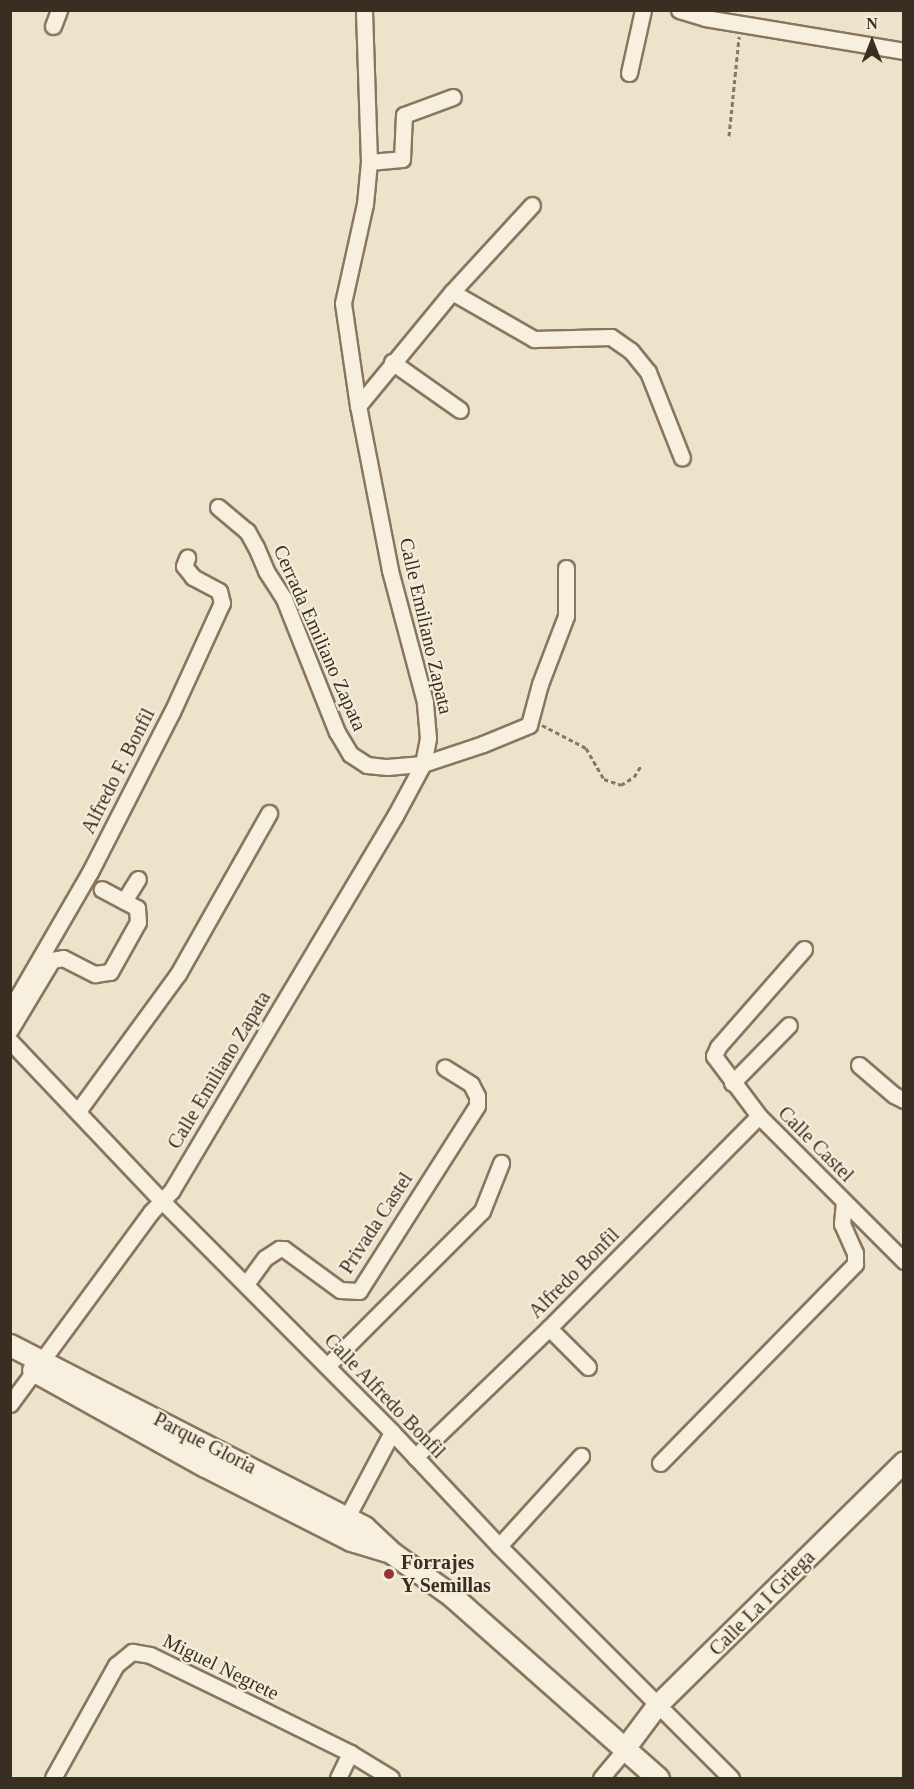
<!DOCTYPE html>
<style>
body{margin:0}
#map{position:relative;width:914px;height:1789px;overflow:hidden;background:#ece3cb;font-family:Georgia,serif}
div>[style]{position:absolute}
.path>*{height:3px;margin-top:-1.5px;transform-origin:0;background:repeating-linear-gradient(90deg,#887660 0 4.5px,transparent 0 7.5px)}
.roads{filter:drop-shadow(2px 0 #887660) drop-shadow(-2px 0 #887660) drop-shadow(0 2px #887660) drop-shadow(0 -2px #887660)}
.minor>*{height:15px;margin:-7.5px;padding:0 7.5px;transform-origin:7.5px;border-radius:7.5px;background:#f7f0de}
.tertiary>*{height:20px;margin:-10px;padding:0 10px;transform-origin:10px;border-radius:10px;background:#f7f0de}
.secondary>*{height:21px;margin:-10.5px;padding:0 10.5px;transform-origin:10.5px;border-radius:10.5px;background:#f7f0de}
.dots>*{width:16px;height:16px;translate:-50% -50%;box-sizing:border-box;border:3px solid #f4edda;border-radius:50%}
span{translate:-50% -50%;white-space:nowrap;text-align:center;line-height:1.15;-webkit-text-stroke:4.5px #f4edda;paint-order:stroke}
.street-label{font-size:20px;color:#3a2e22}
.poi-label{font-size:20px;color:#3a2e22;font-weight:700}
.left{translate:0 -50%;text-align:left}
.frame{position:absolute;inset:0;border:12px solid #3a2e22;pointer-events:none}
.north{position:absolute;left:842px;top:12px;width:60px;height:60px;-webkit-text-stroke:4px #f4edda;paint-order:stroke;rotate:0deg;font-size:16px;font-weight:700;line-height:24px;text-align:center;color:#3a2e22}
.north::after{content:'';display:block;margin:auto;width:21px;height:27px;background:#3a2e22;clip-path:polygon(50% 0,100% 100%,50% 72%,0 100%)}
</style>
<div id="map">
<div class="path">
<i style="left:729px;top:136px;width:100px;rotate:-84.2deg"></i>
<i style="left:542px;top:725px;width:50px;rotate:27.6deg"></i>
<i style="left:586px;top:748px;width:36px;rotate:60deg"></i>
<i style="left:604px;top:779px;width:18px;rotate:19deg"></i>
<i style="left:621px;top:785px;width:15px;rotate:-32deg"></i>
<i style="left:634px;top:777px;width:15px;rotate:-58deg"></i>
</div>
<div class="roads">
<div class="minor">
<i style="left:679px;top:10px;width:27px;rotate:17deg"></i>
<i style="left:705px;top:18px;width:202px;rotate:9.4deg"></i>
<i style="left:53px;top:26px;width:17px;rotate:-69deg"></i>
<i style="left:629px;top:73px;width:65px;rotate:-77.5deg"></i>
<i style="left:369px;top:162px;width:33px;rotate:-5deg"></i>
<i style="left:402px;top:159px;width:44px;rotate:-87.4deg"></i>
<i style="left:404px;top:115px;width:52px;rotate:-20.2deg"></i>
<i style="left:452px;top:292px;width:95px;rotate:29.8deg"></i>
<i style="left:534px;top:339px;width:77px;rotate:-1.5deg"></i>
<i style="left:611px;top:337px;width:24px;rotate:35deg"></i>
<i style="left:631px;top:351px;width:27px;rotate:51deg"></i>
<i style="left:648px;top:372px;width:92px;rotate:68.4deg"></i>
<i style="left:392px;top:362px;width:83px;rotate:35.2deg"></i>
<i style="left:358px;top:406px;width:148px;rotate:-50.5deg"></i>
<i style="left:452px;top:292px;width:118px;rotate:-47.4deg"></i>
<i style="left:218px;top:507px;width:38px;rotate:40deg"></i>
<i style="left:247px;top:531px;width:18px;rotate:61deg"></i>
<i style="left:256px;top:547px;width:26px;rotate:67deg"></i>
<i style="left:266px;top:571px;width:33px;rotate:57deg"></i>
<i style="left:284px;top:599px;width:143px;rotate:68.3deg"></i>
<i style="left:337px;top:732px;width:26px;rotate:59deg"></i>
<i style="left:350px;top:754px;width:20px;rotate:33deg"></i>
<i style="left:367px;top:765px;width:20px;rotate:6deg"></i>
<i style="left:387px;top:767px;width:36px;rotate:-5deg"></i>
<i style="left:423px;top:764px;width:63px;rotate:-18.4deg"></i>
<i style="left:483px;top:744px;width:50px;rotate:-22.4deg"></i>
<i style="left:529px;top:725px;width:42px;rotate:-75deg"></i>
<i style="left:540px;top:684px;width:73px;rotate:-69.1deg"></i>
<i style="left:566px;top:616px;width:48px;rotate:-90deg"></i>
<i style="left:124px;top:901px;width:26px;rotate:-58deg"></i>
<i style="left:804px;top:949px;width:130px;rotate:131.3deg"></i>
<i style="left:718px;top:1047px;width:10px;rotate:114deg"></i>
<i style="left:714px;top:1056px;width:75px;rotate:53.1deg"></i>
<i style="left:759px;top:1116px;width:205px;rotate:45deg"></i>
<i style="left:10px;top:1010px;width:160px;rotate:-59.9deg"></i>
<i style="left:90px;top:872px;width:180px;rotate:-62.9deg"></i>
<i style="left:172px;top:712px;width:120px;rotate:-65.4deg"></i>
<i style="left:222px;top:603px;width:12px;rotate:-104deg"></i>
<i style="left:219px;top:591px;width:30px;rotate:-152deg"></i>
<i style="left:193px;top:577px;width:14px;rotate:-129deg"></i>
<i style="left:184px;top:566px;width:9px;rotate:-69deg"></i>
<i style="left:10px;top:1030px;width:82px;rotate:-59deg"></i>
<i style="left:52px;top:960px;width:11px;rotate:-10deg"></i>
<i style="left:63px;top:958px;width:36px;rotate:27deg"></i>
<i style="left:95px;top:974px;width:15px;rotate:-8deg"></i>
<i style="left:110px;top:972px;width:57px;rotate:-60.8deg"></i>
<i style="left:138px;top:922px;width:14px;rotate:-94deg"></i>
<i style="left:137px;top:908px;width:40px;rotate:-152deg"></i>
<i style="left:10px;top:1041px;width:219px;rotate:46.5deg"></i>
<i style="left:161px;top:1200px;width:327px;rotate:45.1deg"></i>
<i style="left:392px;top:1432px;width:156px;rotate:46.8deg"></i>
<i style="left:499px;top:1546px;width:328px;rotate:45deg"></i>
<i style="left:859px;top:1065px;width:46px;rotate:40.6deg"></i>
<i style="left:894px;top:1095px;width:11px;rotate:27deg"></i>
<i style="left:732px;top:1083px;width:81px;rotate:-45.5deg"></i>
<i style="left:78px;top:1111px;width:170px;rotate:-53.9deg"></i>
<i style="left:178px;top:974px;width:185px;rotate:-60.5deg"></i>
<i style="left:246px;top:1284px;width:32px;rotate:-54deg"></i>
<i style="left:265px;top:1258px;width:17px;rotate:-33deg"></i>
<i style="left:279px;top:1249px;width:5px"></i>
<i style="left:284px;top:1249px;width:69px;rotate:36.2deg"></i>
<i style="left:340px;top:1290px;width:19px;rotate:3deg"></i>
<i style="left:359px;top:1291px;width:219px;rotate:-57.5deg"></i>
<i style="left:477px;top:1106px;width:10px;rotate:-90deg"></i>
<i style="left:477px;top:1096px;width:13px;rotate:-117deg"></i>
<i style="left:471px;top:1084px;width:31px;rotate:-148deg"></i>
<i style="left:549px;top:1328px;width:55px;rotate:45deg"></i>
<i style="left:327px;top:1366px;width:219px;rotate:-45deg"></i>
<i style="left:482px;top:1211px;width:52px;rotate:-68.4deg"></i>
<i style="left:10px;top:1404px;width:238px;rotate:-53.7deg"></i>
<i style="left:151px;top:1212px;width:30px;rotate:-46deg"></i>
<i style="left:172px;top:1190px;width:435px;rotate:-59.2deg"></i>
<i style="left:395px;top:816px;width:59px;rotate:-61.7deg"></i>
<i style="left:423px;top:764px;width:26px;rotate:-79deg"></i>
<i style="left:428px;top:738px;width:36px;rotate:-95deg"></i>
<i style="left:425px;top:702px;width:137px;rotate:-104.9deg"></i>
<i style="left:390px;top:570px;width:167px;rotate:-101deg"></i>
<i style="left:358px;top:406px;width:104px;rotate:-98.3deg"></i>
<i style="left:343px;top:303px;width:101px;rotate:-77.5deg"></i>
<i style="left:365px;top:204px;width:42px;rotate:-84.6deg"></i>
<i style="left:369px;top:162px;width:152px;rotate:-91.9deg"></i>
<i style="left:415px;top:1457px;width:186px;rotate:-43.9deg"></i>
<i style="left:549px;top:1328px;width:298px;rotate:-45.3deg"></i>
<i style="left:660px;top:1463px;width:279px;rotate:-45.6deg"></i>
<i style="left:855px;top:1264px;width:11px;rotate:-90deg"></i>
<i style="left:855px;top:1253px;width:32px;rotate:-114deg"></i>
<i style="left:842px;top:1224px;width:21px;rotate:-85deg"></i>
<i style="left:347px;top:1517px;width:96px;rotate:-62.1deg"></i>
<i style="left:499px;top:1546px;width:122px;rotate:-47.7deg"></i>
<i style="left:53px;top:1778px;width:129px;rotate:-60.9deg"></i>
<i style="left:116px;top:1665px;width:21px;rotate:-39deg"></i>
<i style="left:132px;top:1652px;width:18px;rotate:9deg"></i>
<i style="left:150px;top:1655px;width:119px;rotate:25.9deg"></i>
<i style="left:257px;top:1707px;width:104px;rotate:26.3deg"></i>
<i style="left:350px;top:1753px;width:48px;rotate:31.4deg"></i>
<i style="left:338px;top:1778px;width:28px;rotate:-64deg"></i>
<i style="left:601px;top:1778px;width:38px;rotate:-50deg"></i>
</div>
<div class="tertiary">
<i style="left:625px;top:1749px;width:54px;rotate:-53.3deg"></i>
<i style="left:657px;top:1706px;width:347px;rotate:-44.6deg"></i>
</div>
<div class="secondary">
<i style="left:10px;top:1345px;width:398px;rotate:27.2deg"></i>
<i style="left:364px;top:1527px;width:38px;rotate:43deg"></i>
<i style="left:392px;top:1553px;width:74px;rotate:35.6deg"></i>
<i style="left:452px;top:1596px;width:275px;rotate:41.5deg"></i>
<i style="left:33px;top:1370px;width:197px;rotate:29.2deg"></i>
<i style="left:205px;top:1466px;width:164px;rotate:26.9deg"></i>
<i style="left:351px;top:1540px;width:37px;rotate:17deg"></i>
</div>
</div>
<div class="dots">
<i style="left:389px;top:1574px;background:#933635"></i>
</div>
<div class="street-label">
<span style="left:426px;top:626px;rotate:77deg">Calle Emiliano Zapata</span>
<span style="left:320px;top:638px;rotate:66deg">Cerrada Emiliano Zapata</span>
<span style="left:118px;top:771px;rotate:-63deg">Alfredo F. Bonfil</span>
<span style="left:219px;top:1070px;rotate:-59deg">Calle Emiliano Zapata</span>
<span style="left:816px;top:1144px;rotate:45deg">Calle Castel</span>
<span style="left:376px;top:1223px;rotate:-57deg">Privada Castel</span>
<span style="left:574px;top:1273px;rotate:-45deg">Alfredo Bonfil</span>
<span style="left:385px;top:1396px;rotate:46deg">Calle Alfredo Bonfil</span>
<span style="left:205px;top:1443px;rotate:27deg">Parque Gloria</span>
<span style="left:762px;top:1603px;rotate:-45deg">Calle La I Griega</span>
<span style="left:221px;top:1667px;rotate:26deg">Miguel Negrete</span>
</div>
<div class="poi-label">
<span class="left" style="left:401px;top:1574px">Forrajes<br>Y Semillas</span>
</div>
<div class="frame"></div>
<div class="north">N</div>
</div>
